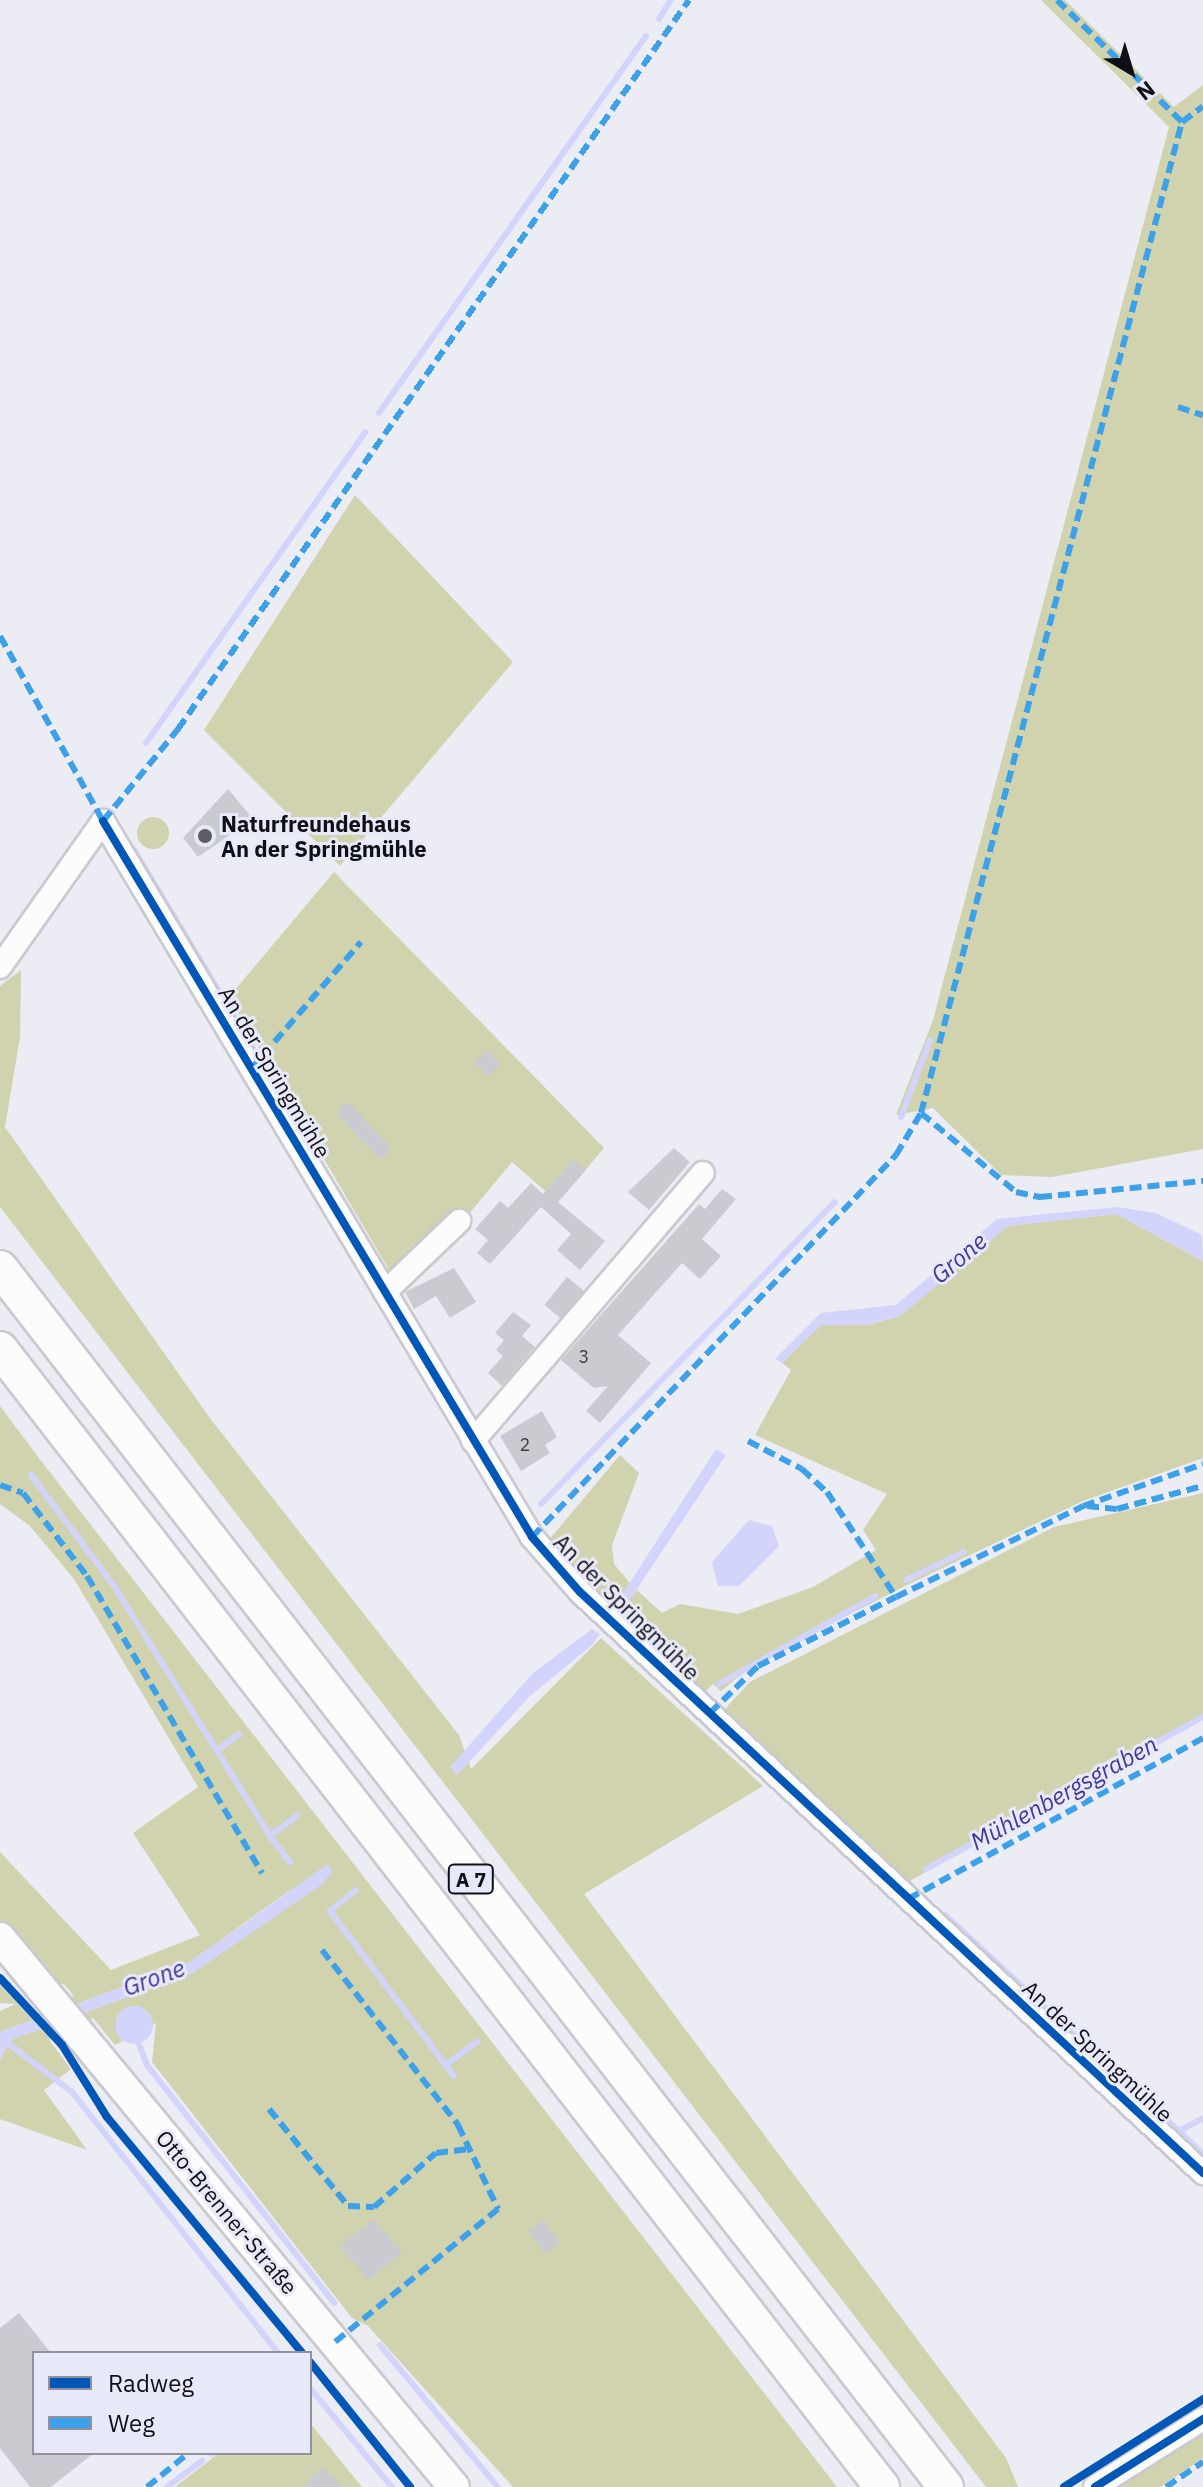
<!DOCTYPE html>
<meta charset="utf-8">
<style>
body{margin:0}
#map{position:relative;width:1203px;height:2487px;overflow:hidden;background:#ececf4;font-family:"IBM Plex Sans",sans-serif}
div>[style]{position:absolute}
.green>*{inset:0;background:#d0d3ae}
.round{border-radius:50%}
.water>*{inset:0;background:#d2d4fb}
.stream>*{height:6px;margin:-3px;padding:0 3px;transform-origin:3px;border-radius:3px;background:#d2d4fb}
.building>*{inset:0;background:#cacad1;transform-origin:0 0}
.roads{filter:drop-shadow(2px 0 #c9c9cf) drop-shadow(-2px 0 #c9c9cf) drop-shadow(0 2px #c9c9cf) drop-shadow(0 -2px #c9c9cf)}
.minor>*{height:22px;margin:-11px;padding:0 11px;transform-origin:11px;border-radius:11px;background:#fcfcfd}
.major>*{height:30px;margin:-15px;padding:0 15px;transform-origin:15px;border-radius:15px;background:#fcfcfd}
.highway>*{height:34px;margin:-17px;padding:0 17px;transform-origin:17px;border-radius:17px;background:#fcfcfd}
.quiet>*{height:6px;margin-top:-3px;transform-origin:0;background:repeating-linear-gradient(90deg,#3da1ea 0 12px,transparent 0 18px)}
.cycleway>*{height:8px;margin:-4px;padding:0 4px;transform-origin:4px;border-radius:4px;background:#0057b8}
.dots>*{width:22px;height:22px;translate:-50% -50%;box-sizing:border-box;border:4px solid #e8e9f8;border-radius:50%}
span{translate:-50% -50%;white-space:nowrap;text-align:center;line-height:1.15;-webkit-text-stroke:6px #e8e9f8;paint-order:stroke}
.number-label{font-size:18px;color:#3e3e44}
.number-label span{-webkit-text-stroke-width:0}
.shield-label span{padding:2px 6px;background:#e8e9f8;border:2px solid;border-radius:6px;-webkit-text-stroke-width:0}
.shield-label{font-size:20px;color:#0f1015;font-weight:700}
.poi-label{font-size:22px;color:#0f1015;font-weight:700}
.left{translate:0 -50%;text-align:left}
.street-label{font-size:22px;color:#0f1015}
.water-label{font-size:24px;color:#433797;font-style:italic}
.legend{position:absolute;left:32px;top:2351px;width:280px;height:104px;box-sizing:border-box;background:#e8e9f8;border:2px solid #91929d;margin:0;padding:10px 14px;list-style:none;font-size:24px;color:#0f1015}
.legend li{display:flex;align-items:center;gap:16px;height:40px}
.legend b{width:40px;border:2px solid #91929d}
.north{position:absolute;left:1091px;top:32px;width:80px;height:80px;-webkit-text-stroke:6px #e8e9f8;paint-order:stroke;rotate:142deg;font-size:22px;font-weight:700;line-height:32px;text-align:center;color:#0f1015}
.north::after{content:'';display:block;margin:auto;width:28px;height:36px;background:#0f1015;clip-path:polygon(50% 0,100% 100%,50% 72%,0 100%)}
</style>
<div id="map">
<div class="green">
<i style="clip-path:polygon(1041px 0,1065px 0,1174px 107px,1203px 85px,1203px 1149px,1052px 1177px,1001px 1175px,933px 1108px,896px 1115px,933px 1020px,1169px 127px)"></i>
<i style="clip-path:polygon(355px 495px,513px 662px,340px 866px,204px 730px)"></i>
<i class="round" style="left:137px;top:817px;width:32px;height:32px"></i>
<i style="clip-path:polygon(334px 872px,604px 1148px,558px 1202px,512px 1162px,467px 1216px,392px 1275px,229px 997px)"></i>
<i style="clip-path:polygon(21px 970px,20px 1037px,5px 1127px,209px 1417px,459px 1735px,471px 1769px,601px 1638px,763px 1786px,584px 1894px,1006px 2458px,1018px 2487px,986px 2487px,0 1207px,0 986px)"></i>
<i style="clip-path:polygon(1116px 1214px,1203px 1261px,1203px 1458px,1083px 1501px,903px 1587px,757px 1662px,721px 1691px,713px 1684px,704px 1693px,548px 1541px,620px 1455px,639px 1473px,612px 1545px,614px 1564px,630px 1583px,617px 1603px,622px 1609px,637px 1590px,662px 1613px,680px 1604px,738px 1614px,813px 1587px,876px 1550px,863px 1530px,887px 1494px,755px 1435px,791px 1370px,782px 1363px,821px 1325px,868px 1325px,900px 1316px,1008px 1226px)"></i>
<i style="clip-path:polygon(0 1406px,42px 1462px,837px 2487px,513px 2487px,368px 2326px,352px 2318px,152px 2062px,156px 2023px,115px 2045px,93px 2018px,49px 2040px,71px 2069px,44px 2090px,87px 2150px,0 2119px,0 2060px,10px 2040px,193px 1973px,293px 1888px,190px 1962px,0 2032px,0 2011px,16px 2004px,0 2003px,0 1985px,30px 2017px,74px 1996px,64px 1984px,56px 1986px,0 1920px,0 1852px,111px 1970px,200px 1935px,133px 1833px,198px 1787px,74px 1579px,30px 1526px,0 1504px)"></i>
<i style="clip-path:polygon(1203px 1493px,1203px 1718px,908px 1882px,724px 1710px,750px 1682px,1054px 1527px)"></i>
<i style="clip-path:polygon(310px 2423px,362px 2487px,175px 2487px,219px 2453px,310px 2453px)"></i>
<i style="clip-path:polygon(1203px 2434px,1203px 2458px,1160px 2487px,1116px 2487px)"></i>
</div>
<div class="water">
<i style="clip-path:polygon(1117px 1207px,1156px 1213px,1202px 1235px,1203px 1261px,1116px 1214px,1008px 1226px,900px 1316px,868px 1325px,821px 1325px,782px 1363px,775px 1359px,821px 1313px,896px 1305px,997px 1219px)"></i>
<i style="clip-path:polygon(716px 1449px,726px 1455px,623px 1610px,616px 1604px)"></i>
<i style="clip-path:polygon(749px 1520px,772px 1526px,779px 1546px,739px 1586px,718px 1586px,712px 1562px)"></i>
<i style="clip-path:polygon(592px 1629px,600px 1634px,592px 1645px,530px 1696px,457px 1775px,450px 1767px,533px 1673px)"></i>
<i style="clip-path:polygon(328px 1864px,333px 1871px,321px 1885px,193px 1973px,10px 2040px,0 2060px,0 2032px,190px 1962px)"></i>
<i class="round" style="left:115px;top:2006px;width:38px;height:38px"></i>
</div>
<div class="stream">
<i style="left:659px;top:19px;width:22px;rotate:-58deg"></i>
<i style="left:379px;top:413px;width:462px;rotate:-54.7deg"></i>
<i style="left:146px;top:743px;width:380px;rotate:-54.8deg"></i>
<i style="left:134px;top:850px;width:239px;rotate:59deg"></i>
<i style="left:261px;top:1062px;width:118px;rotate:59.5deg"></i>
<i style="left:901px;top:1117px;width:82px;rotate:-69.4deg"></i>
<i style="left:335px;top:1187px;width:44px;rotate:58.8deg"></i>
<i style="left:31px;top:1475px;width:139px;rotate:53.2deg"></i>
<i style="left:114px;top:1586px;width:295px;rotate:58deg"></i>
<i style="left:541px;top:1504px;width:421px;rotate:-45.8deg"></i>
<i style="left:906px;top:1580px;width:64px;rotate:-25.8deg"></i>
<i style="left:719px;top:1684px;width:180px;rotate:-29.3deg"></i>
<i style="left:219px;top:1749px;width:25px;rotate:-37deg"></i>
<i style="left:290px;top:1862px;width:33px;rotate:-128deg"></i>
<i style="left:270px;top:1836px;width:34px;rotate:-37deg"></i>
<i style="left:926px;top:1869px;width:316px;rotate:-28.8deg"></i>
<i style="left:356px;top:1890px;width:33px;rotate:141deg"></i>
<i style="left:330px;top:1911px;width:206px;rotate:53.1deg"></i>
<i style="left:945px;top:1915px;width:318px;rotate:42.7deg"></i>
<i style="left:1179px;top:2131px;width:27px;rotate:-28deg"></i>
<i style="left:137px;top:2039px;width:28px;rotate:69deg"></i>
<i style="left:147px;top:2065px;width:303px;rotate:51.8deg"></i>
<i style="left:5px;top:2041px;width:84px;rotate:37.3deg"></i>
<i style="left:72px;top:2092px;width:333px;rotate:51.7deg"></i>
<i style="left:446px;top:2065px;width:39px;rotate:-37deg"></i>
<i style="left:1179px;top:2131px;width:33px;rotate:44deg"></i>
<i style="left:380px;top:2345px;width:185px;rotate:50.3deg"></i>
<i style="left:310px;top:2388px;width:129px;rotate:50.4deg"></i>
<i style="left:211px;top:2454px;width:1px;rotate:-45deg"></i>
<i style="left:167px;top:2487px;width:44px;rotate:-36.6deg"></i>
</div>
<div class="building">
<i style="clip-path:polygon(228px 789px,253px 819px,198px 857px,183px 838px)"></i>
<i style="left:487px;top:1050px;width:20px;height:18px;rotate:45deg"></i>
<i style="left:348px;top:1102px;width:64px;height:16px;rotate:47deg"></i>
<i style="clip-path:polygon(674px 1148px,690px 1162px,649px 1210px,628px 1192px)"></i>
<i style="clip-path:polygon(573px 1159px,586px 1170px,558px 1202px,605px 1241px,580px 1270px,557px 1250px,571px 1234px,541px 1207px,490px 1264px,477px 1253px,488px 1240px,475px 1229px,500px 1201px,508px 1208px,531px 1183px,543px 1194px)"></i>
<i style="clip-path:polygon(722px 1189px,736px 1199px,702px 1239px,721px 1256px,700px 1279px,682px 1263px,618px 1335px,651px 1363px,600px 1423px,586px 1411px,608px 1386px,594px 1388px,561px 1360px,699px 1204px,705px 1209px)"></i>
<i style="clip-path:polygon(454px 1268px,476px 1302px,450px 1318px,436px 1296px,414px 1309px,405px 1292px)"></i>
<i style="left:567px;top:1277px;width:22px;height:36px;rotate:39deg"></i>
<i style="clip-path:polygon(513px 1312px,531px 1325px,522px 1336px,535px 1347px,502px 1386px,488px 1373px,503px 1356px,496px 1350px,504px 1340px,495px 1333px)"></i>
<i style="clip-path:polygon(542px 1411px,557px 1437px,545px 1445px,550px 1453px,521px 1471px,500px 1436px)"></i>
<i style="left:374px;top:2219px;width:44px;height:43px;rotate:51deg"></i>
<i style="left:544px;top:2220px;width:28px;height:19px;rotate:55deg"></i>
<i style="clip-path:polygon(19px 2313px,51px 2353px,34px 2353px,34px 2453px,94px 2453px,51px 2487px,30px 2487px,0 2448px,0 2328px)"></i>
<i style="clip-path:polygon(322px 2467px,343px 2487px,302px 2487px)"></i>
</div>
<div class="roads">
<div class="minor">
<i style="left:0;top:967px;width:179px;rotate:-54.8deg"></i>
<i style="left:103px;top:821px;width:835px;rotate:59.07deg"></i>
<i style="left:532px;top:1537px;width:73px;rotate:48.9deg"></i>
<i style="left:580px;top:1592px;width:852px;rotate:43deg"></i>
<i style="left:385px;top:1292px;width:103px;rotate:-43.8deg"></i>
<i style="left:473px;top:1441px;width:353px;rotate:-49.4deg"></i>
<i style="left:1095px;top:2487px;width:128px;rotate:-32.2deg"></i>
</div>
<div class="major">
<i style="left:0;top:1938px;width:712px;rotate:50.41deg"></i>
</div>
<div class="highway">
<i style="left:0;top:1268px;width:1543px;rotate:52.19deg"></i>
<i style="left:0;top:1349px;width:1440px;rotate:52.22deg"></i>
</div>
</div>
<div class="quiet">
<i style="left:1057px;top:0;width:175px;rotate:44.3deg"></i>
<i style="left:1178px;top:407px;width:26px;rotate:18deg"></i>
<i style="left:0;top:636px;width:212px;rotate:60.9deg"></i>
<i style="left:103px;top:821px;width:119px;rotate:-50.8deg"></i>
<i style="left:178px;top:729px;width:890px;rotate:-54.97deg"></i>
<i style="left:251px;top:1069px;width:168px;rotate:-49.1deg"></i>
<i style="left:921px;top:1113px;width:1025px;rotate:-75.25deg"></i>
<i style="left:1182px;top:122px;width:26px;rotate:-37deg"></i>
<i style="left:748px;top:1441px;width:61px;rotate:27.4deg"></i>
<i style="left:802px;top:1469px;width:34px;rotate:43deg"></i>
<i style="left:827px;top:1492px;width:126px;rotate:56.7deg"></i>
<i style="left:0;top:1485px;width:24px;rotate:19deg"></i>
<i style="left:23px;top:1493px;width:105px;rotate:52.4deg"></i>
<i style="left:87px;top:1576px;width:345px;rotate:59.5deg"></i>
<i style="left:1087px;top:1506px;width:30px;rotate:6deg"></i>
<i style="left:1117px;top:1509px;width:89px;rotate:-15deg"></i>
<i style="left:532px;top:1537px;width:528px;rotate:-46.38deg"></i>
<i style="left:896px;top:1155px;width:49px;rotate:-59.2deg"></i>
<i style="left:921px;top:1113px;width:124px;rotate:39.7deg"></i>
<i style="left:1016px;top:1192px;width:25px;rotate:12deg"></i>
<i style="left:1040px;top:1197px;width:164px;rotate:-5.6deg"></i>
<i style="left:710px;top:1713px;width:67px;rotate:-44.4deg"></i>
<i style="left:758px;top:1666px;width:154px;rotate:-26.6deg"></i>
<i style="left:896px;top:1597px;width:208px;rotate:-25.9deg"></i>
<i style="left:1083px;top:1506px;width:127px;rotate:-19.3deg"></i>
<i style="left:908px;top:1899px;width:336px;rotate:-28.6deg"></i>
<i style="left:322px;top:1950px;width:222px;rotate:52.1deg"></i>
<i style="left:458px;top:2125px;width:93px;rotate:64.5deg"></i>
<i style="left:498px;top:2209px;width:210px;rotate:140.8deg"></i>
<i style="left:269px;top:2109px;width:125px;rotate:50.8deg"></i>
<i style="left:348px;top:2206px;width:26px;rotate:2deg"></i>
<i style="left:374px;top:2207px;width:82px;rotate:-41.1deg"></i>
<i style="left:436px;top:2153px;width:33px;rotate:-7deg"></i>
<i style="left:147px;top:2487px;width:49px;rotate:-39.2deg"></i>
<i style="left:1166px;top:2487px;width:45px;rotate:-34deg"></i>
</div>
<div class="cycleway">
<i style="left:103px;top:821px;width:835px;rotate:59.07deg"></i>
<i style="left:532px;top:1537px;width:73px;rotate:48.9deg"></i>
<i style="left:580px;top:1592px;width:852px;rotate:43deg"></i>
<i style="left:0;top:1978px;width:91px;rotate:47.2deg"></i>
<i style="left:62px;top:2045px;width:85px;rotate:58deg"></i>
<i style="left:107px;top:2117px;width:306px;rotate:50.4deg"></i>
<i style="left:310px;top:2362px;width:160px;rotate:51.3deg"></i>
<i style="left:1064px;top:2487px;width:165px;rotate:-32.3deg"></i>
<i style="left:1095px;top:2487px;width:128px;rotate:-32.2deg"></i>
</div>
<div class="dots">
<i style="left:205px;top:836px;background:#5c5d63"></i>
</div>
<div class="number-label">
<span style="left:584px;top:1357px">3</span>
<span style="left:525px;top:1445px">2</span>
</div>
<div class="shield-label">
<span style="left:471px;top:1879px">A 7</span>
</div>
<div class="poi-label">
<span class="left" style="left:221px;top:836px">Naturfreundehaus<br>An der Springmühle</span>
</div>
<div class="street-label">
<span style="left:275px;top:1072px;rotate:59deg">An der Springmühle</span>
<span style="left:627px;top:1607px;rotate:45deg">An der Springmühle</span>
<span style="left:1098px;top:2051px;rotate:43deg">An der Springmühle</span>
<span style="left:227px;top:2212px;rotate:50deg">Otto-Brenner-Straße</span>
</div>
<div class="water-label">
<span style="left:959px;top:1258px;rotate:-40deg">Grone</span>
<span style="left:1064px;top:1793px;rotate:-29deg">Mühlenbergsgraben</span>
<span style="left:154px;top:1978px;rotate:-20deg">Grone</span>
</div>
<ul class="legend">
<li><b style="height:10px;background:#0057b8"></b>Radweg</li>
<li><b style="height:10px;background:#3da1ea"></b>Weg</li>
</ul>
<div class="north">N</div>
</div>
